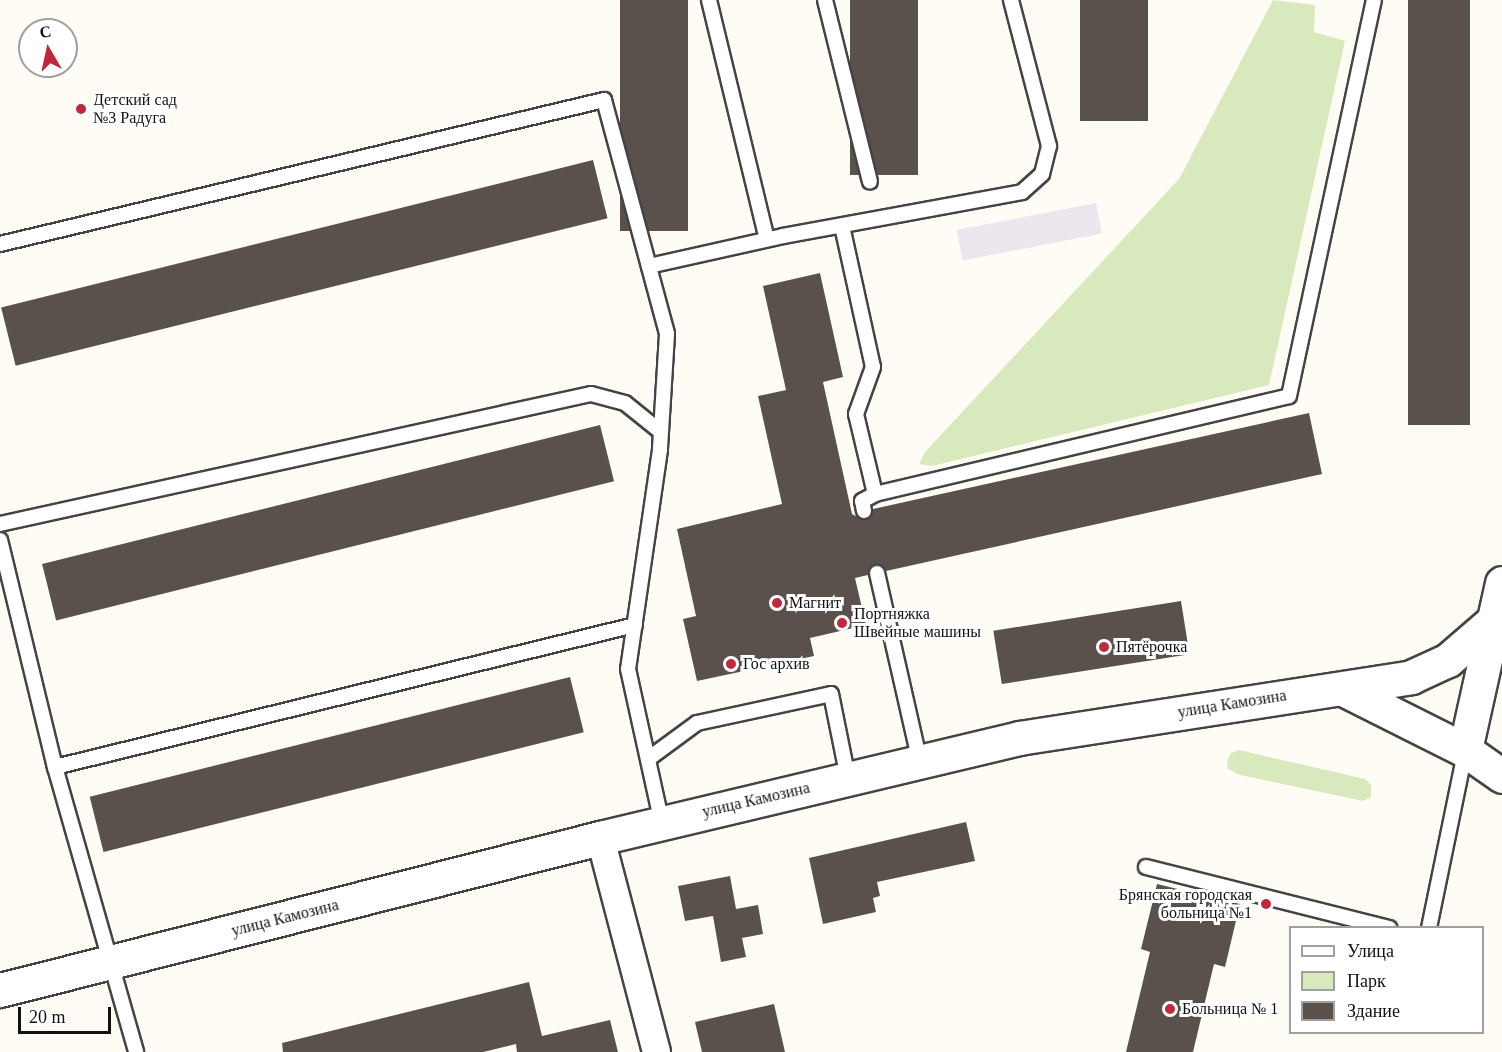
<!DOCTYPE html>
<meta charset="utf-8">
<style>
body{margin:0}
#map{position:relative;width:1502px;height:1052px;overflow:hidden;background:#fffcf5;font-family:"Times New Roman",serif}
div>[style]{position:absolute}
.industrial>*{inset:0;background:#ede6ef;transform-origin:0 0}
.green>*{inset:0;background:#d8eabd}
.building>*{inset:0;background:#5a514d;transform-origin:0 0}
.roads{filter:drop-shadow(2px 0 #444) drop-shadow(-2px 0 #444) drop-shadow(0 2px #444) drop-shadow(0 -2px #444)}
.service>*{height:14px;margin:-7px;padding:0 7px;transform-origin:7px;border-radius:7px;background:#fff}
.minor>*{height:27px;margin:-13.5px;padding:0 13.5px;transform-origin:13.5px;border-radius:13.5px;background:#fff}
.tertiary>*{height:33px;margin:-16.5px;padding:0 16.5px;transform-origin:16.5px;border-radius:16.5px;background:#fff}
.dots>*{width:16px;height:16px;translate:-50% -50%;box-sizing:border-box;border:3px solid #fff;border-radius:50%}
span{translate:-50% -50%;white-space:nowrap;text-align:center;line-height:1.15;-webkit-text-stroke:6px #fff;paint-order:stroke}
.poi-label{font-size:16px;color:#111}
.left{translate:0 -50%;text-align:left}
.right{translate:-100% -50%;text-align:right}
.street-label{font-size:16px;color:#111}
.legend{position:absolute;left:1289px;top:926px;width:195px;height:108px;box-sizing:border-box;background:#fff;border:2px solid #a0a0a0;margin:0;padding:8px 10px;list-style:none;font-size:18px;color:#111}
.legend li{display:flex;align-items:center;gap:12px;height:30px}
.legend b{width:30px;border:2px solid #a0a0a0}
.north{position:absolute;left:18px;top:18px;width:60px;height:60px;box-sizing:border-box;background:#fff;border:2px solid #a0a0a0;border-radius:50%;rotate:351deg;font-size:16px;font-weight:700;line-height:24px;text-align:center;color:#111}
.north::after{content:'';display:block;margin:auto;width:21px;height:27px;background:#c1283b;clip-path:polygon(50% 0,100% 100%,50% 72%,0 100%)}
.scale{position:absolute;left:18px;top:1007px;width:93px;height:27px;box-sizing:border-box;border:3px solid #111;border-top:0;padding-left:8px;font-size:18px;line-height:21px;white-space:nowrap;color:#111;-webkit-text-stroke:4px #fff;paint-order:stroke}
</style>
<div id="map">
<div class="industrial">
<i style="left:1096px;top:203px;width:31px;height:142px;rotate:79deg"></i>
</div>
<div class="green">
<i style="clip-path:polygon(1273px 0,1315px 5px,1314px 32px,1345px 41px,1269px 385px,932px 466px,919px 464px,925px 452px,1179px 179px)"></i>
<i style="clip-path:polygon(1239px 750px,1365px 779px,1371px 785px,1371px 797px,1363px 801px,1240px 775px,1228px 769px,1227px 761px,1231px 753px)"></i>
</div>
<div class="building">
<i style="left:620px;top:0;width:68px;height:231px"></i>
<i style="left:850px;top:0;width:68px;height:175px"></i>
<i style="left:1080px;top:0;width:68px;height:121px"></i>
<i style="left:1408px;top:0;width:62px;height:425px"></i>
<i style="left:593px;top:160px;width:60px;height:610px;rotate:76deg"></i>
<i style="clip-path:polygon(820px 273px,843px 377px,823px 382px,852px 514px,861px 519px,869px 518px,873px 509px,1309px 413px,1322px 474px,886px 571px,874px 564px,868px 575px,855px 578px,866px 625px,810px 638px,814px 656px,697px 681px,683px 619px,696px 616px,677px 529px,782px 504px,758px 396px,786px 390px,763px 286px)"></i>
<i style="left:600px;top:425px;width:58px;height:575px;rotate:76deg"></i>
<i style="left:1181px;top:601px;width:54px;height:190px;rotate:81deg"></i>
<i style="left:570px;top:677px;width:57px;height:495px;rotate:76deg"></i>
<i style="clip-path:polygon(966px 822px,975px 861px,877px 882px,880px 896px,873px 898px,876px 912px,823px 924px,809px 858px)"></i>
<i style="clip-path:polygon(730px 876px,736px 909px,758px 905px,763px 934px,742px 938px,746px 957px,721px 962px,713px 916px,685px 921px,678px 886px)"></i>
<i style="clip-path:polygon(1157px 884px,1240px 904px,1225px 967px,1214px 964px,1193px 1052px,1126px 1052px,1150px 952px,1141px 949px)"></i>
<i style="clip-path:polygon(529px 982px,542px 1036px,610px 1020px,618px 1052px,517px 1052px,516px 1044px,483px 1052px,283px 1052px,282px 1043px)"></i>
<i style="clip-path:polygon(774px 1004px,785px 1052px,702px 1052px,695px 1022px)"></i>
</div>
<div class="roads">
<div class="service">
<i style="left:709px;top:0;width:246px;rotate:76.4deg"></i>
<i style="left:825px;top:0;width:187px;rotate:76.1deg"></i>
<i style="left:842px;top:226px;width:144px;rotate:77.6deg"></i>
<i style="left:873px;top:367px;width:50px;rotate:109.9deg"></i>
<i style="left:856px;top:414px;width:82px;rotate:76.6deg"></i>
<i style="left:875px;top:494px;width:425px;rotate:-13.3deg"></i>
<i style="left:1289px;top:396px;width:405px;rotate:-77.9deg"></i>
<i style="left:0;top:244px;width:621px;rotate:-13.41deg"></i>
<i style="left:604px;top:100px;width:242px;rotate:74.9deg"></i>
<i style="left:667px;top:334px;width:116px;rotate:93.5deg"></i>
<i style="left:660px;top:450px;width:221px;rotate:98.3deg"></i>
<i style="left:628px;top:669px;width:158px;rotate:77.6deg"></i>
<i style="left:649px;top:266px;width:137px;rotate:-12.6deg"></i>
<i style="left:783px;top:236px;width:243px;rotate:-10.4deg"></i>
<i style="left:1022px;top:192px;width:27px;rotate:-42deg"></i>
<i style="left:1042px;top:174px;width:29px;rotate:-76deg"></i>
<i style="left:1049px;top:146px;width:151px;rotate:-104.6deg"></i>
<i style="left:864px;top:511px;width:10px;rotate:-101deg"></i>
<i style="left:862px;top:501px;width:15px;rotate:-28deg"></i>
<i style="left:0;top:524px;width:605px;rotate:-12.41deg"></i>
<i style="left:591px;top:394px;width:35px;rotate:15deg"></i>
<i style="left:625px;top:403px;width:46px;rotate:38.9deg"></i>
<i style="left:0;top:540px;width:234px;rotate:76.4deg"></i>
<i style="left:55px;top:767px;width:296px;rotate:74.1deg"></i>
<i style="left:877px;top:573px;width:194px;rotate:77.2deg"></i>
<i style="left:648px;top:759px;width:61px;rotate:-36.3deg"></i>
<i style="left:697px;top:723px;width:137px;rotate:-12.2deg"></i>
<i style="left:831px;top:694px;width:86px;rotate:78.6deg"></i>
<i style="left:55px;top:767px;width:597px;rotate:-13.76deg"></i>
<i style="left:1146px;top:867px;width:251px;rotate:14.1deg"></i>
<i style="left:1429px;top:928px;width:180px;rotate:-78.4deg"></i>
</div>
<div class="minor">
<i style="left:600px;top:838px;width:221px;rotate:75.3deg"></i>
</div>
<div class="tertiary">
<i style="left:1343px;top:689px;width:136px;rotate:26.6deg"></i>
<i style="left:1465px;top:750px;width:45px;rotate:35.1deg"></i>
<i style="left:1465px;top:750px;width:171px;rotate:-77.5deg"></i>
<i style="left:0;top:990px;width:619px;rotate:-14.22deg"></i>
<i style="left:600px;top:838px;width:431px;rotate:-13.4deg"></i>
<i style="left:1019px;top:738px;width:397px;rotate:-8.8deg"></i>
<i style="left:1411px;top:677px;width:41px;rotate:-24.7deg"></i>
<i style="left:1448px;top:660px;width:60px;rotate:-40.9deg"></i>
</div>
</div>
<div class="dots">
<i style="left:81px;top:109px;background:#c1283b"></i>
<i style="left:777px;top:603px;background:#c1283b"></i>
<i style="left:842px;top:623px;background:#c1283b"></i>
<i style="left:1104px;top:647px;background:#c1283b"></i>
<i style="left:731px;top:664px;background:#c1283b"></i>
<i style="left:1266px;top:904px;background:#c1283b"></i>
<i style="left:1170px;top:1009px;background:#c1283b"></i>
</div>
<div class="poi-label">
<span class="left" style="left:93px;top:109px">Детский сад<br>№3 Радуга</span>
<span class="left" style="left:789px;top:603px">Магнит</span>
<span class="left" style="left:854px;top:623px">Портняжка<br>Швейные машины</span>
<span class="left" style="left:1116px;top:647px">Пятёрочка</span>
<span class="left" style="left:743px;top:664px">Гос архив</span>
<span class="right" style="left:1252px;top:904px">Брянская городская<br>больница №1</span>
<span class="left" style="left:1182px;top:1009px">Больница № 1</span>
</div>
<div class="street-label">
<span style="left:1232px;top:704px;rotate:-9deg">улица Камозина</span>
<span style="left:756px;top:800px;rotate:-13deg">улица Камозина</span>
<span style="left:285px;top:918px;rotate:-14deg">улица Камозина</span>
</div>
<ul class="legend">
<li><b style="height:8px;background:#fff"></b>Улица</li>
<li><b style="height:16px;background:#d8eabd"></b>Парк</li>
<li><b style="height:16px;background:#5a514d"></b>Здание</li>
</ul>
<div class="north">С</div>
<div class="scale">20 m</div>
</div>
